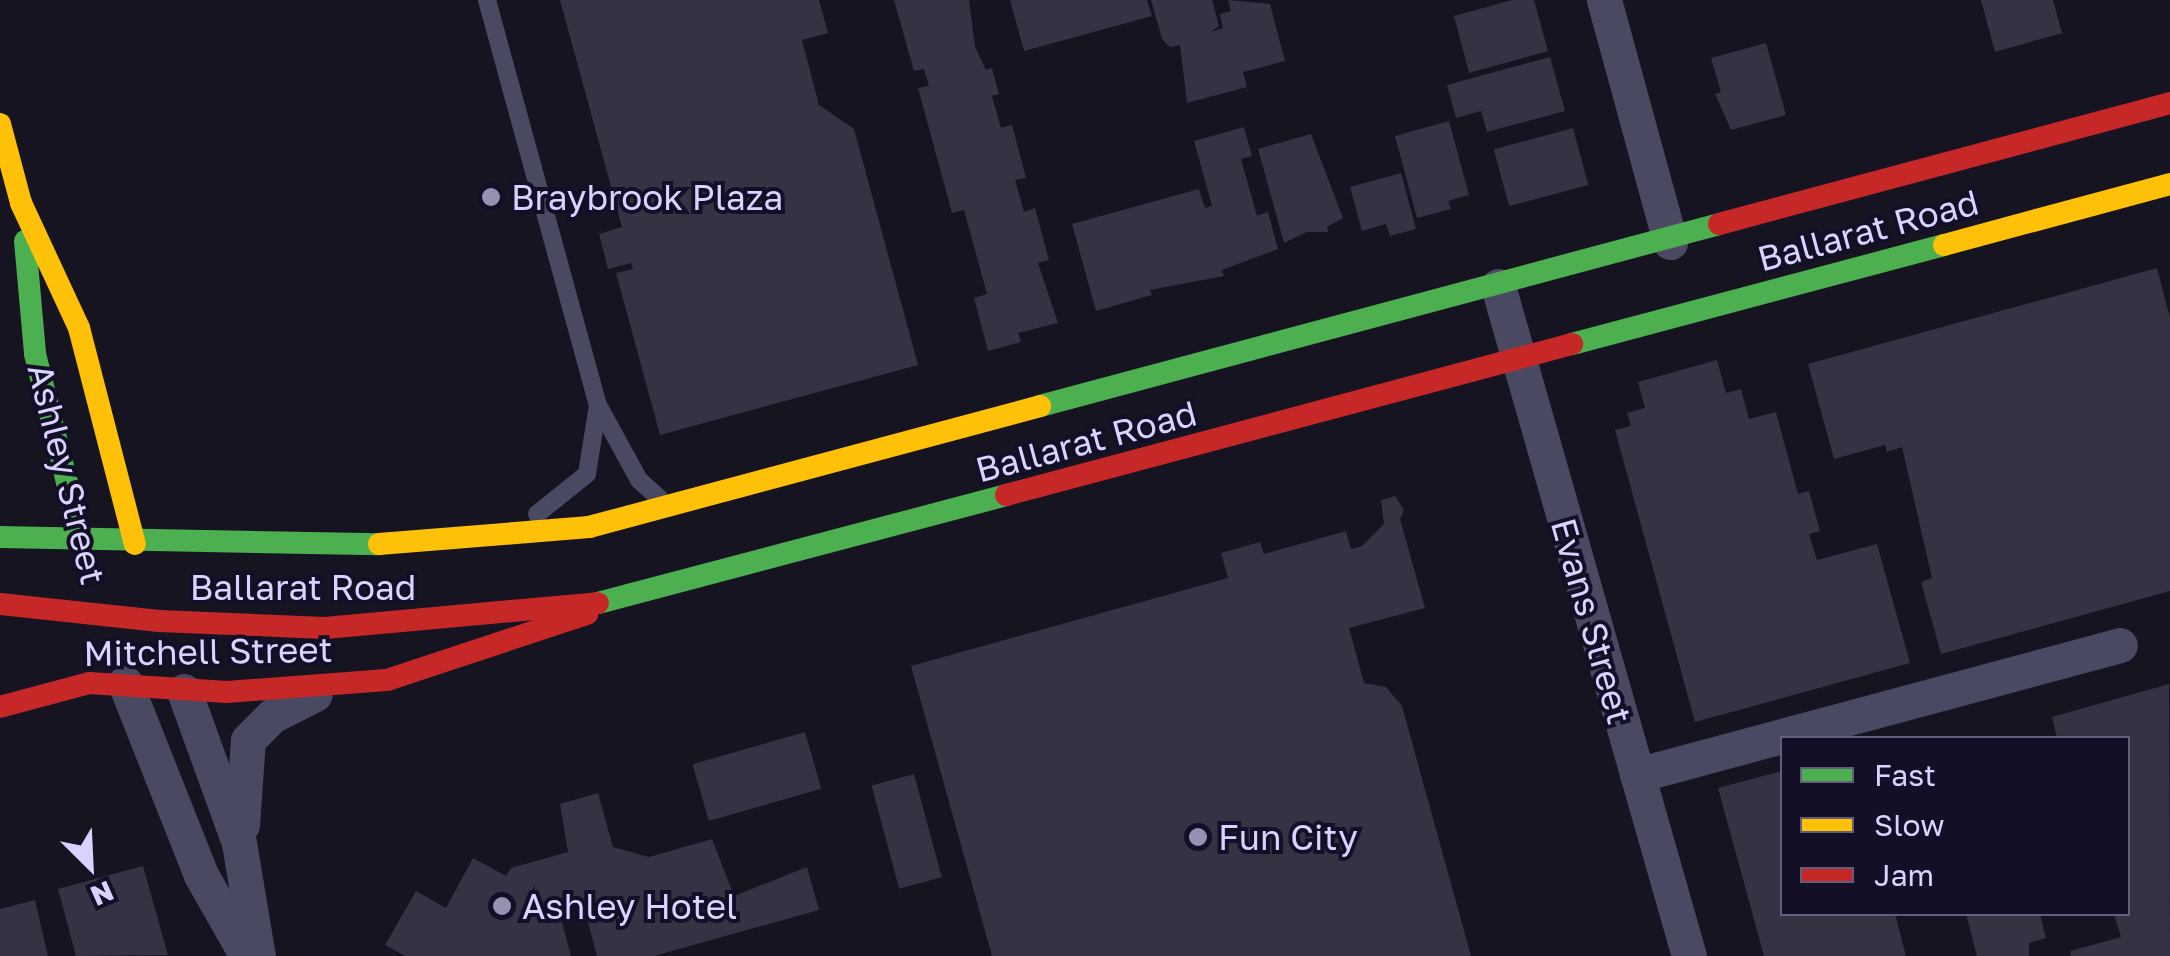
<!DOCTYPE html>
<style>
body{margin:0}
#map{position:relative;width:2170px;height:956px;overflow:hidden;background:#161421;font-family:"Golos Text",sans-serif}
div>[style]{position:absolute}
.building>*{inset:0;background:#343243;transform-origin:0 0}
.lane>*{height:18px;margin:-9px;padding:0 9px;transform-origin:9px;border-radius:9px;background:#4a4962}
.street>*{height:35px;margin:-17.5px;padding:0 17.5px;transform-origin:17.5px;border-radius:17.5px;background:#4a4962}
.fast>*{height:22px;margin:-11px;padding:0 11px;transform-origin:11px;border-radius:11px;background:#4caf50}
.slow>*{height:22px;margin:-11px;padding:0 11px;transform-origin:11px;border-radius:11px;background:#ffc107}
.jam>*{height:22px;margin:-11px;padding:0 11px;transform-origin:11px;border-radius:11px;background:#c62828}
.dots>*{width:28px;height:28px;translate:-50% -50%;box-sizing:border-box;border:5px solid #130f26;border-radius:50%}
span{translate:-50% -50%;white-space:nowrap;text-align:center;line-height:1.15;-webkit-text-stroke:8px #130f26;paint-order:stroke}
.poi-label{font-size:35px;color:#d9d4ff}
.left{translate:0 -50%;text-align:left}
.street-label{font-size:35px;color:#d9d4ff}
.legend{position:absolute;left:1780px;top:736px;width:350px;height:180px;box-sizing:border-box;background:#130f26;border:2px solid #625e7d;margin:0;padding:12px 18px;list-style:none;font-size:30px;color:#d9d4ff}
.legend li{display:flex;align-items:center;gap:20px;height:50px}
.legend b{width:50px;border:2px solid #625e7d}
.north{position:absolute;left:40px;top:816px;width:100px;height:100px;-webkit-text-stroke:8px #130f26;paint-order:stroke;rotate:156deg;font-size:28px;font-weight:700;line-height:40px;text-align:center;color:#d9d4ff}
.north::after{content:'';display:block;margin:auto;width:35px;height:45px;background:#d9d4ff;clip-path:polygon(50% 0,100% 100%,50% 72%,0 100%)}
</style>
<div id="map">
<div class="building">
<i style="clip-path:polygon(560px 0,819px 0,828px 33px,802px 40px,819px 105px,854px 129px,918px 365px,660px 435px,616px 273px,633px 269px,631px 263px,608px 269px,599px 234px,622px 227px)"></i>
<i style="clip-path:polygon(894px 0,969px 0,975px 47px,986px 70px,992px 68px,999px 94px,992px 96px,1001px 128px,1012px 125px,1019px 151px,1026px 178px,1015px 180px,1024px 212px,1035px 208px,1049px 260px,1038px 263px,1058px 323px,1018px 333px,1021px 342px,988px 351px,974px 298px,987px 294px,964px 210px,952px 213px,918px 88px,929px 86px,924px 69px,914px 71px)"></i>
<i style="clip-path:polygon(1010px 0,1147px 0,1152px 16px,1024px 51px)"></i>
<i style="clip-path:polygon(1151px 0,1212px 0,1219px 26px,1210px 32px,1223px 28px,1220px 14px,1231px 11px,1228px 0,1270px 4px,1285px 61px,1243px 72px,1247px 87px,1187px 103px,1180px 45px,1170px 47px,1162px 39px)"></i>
<i style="clip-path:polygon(1512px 0,1534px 0,1548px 51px,1469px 73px,1454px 16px)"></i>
<i style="clip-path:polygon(1981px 0,2053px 0,2062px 33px,1995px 52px)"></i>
<i style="clip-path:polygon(1766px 43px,1786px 115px,1731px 130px,1715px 94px,1721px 92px,1711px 58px)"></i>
<i style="clip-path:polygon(1550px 57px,1565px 111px,1487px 132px,1481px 111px,1456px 118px,1447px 85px)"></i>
<i style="clip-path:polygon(1449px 121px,1469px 195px,1448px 201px,1451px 209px,1417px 218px,1395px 136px)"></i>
<i style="clip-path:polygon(1244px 127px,1252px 156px,1241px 159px,1257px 216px,1268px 212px,1278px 249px,1222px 270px,1224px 276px,1150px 290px,1152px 295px,1096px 311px,1072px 224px,1199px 189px,1205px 208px,1212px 206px,1194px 141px)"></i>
<i style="left:1573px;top:128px;width:59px;height:82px;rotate:75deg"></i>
<i style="clip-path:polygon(1311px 134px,1343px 218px,1327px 227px,1328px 232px,1307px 232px,1284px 243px,1258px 149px)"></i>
<i style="clip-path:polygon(1401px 173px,1416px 229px,1390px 236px,1386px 224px,1362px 231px,1350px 187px)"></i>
<i style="clip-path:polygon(2157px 268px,2170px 318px,2170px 591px,1941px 654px,1921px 582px,1932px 578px,1902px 447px,1887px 452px,1885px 445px,1834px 459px,1808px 364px)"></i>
<i style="clip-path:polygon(1717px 360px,1726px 393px,1741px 389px,1749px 419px,1776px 412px,1798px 494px,1809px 491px,1820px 531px,1809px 534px,1817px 560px,1877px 544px,1910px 663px,1695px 722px,1615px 430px,1631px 426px,1627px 413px,1645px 408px,1638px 382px)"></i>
<i style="clip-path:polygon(1395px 496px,1404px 510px,1400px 519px,1425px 608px,1349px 628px,1364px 683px,1386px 687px,1402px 706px,1471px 956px,992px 956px,911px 666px,1228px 578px,1221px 553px,1260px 542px,1264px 554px,1346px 531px,1351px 549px,1362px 546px,1384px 524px,1381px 500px)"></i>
<i style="clip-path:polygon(2169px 684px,2170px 956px,2071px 956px,2070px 951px,2121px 937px,2114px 914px,2128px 914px,2128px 738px,2057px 738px,2052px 717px)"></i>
<i style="left:805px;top:732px;width:59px;height:117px;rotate:74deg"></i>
<i style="clip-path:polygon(1782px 771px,1782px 914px,1895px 914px,1906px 956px,1764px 956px,1718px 788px)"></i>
<i style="left:914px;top:774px;width:107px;height:44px;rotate:75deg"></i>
<i style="clip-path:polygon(598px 793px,613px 847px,649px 857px,712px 839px,734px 896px,807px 867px,819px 910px,654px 956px,597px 956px,581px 897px,557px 904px,571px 956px,405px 956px,385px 945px,416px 891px,446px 908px,473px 858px,506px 876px,511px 868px,568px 852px,560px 804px)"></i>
<i style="clip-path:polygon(143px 866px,168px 955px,76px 956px,58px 889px)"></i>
<i style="clip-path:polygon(35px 900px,48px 956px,0 956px,0 909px)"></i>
<i style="clip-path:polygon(1966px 914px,2040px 914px,2046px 938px,2029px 943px,2029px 956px,1977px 956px)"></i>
</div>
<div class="lane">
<i style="left:487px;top:0;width:420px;rotate:74.7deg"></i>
<i style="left:598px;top:405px;width:70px;rotate:99.1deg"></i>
<i style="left:587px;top:474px;width:64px;rotate:141.3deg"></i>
<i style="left:598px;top:405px;width:85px;rotate:61.3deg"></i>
<i style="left:639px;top:480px;width:28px;rotate:42deg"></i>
</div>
<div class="street">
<i style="left:1604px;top:0;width:251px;rotate:74.7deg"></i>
<i style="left:1498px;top:286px;width:697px;rotate:74.09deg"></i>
<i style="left:125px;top:683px;width:206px;rotate:68.4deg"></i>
<i style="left:201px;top:875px;width:93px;rotate:60.4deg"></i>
<i style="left:184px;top:691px;width:162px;rotate:70.1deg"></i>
<i style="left:239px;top:843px;width:115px;rotate:80.5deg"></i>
<i style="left:1637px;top:775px;width:500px;rotate:-15.06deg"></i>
<i style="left:242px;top:825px;width:85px;rotate:-86deg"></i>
<i style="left:248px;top:740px;width:34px;rotate:-45deg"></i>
<i style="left:272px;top:716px;width:48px;rotate:-27.1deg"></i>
</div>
<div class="fast">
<i style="left:25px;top:241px;width:113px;rotate:84.9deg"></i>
<i style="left:35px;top:354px;width:194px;rotate:76deg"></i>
<i style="left:1572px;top:344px;width:385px;rotate:-14.9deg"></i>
<i style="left:1040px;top:406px;width:703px;rotate:-15deg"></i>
<i style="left:0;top:537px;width:379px;rotate:1.1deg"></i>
<i style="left:598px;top:603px;width:422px;rotate:-14.8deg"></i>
</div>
<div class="slow">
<i style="left:0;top:124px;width:82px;rotate:75.1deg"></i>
<i style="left:21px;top:203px;width:138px;rotate:65.1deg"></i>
<i style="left:79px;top:328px;width:223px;rotate:75.5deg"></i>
<i style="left:1944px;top:245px;width:234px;rotate:-15.1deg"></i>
<i style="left:379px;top:544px;width:211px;rotate:-4.6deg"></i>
<i style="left:589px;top:527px;width:467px;rotate:-15deg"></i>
</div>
<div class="jam">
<i style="left:1719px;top:224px;width:467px;rotate:-15deg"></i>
<i style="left:1006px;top:495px;width:586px;rotate:-14.94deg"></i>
<i style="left:0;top:604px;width:160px;rotate:6.1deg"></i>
<i style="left:159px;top:621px;width:166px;rotate:2.4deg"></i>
<i style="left:325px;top:628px;width:274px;rotate:-5.2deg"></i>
<i style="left:0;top:707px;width:92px;rotate:-15.1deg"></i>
<i style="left:89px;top:683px;width:138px;rotate:3.7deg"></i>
<i style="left:227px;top:692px;width:160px;rotate:-4.3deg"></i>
<i style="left:387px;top:680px;width:211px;rotate:-18.3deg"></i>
</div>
<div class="dots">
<i style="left:491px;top:197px;background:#9591b1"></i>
<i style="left:1198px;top:837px;background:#9591b1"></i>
<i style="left:502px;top:906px;background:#9591b1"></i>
</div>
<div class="poi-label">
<span class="left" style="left:511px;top:197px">Braybrook Plaza</span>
<span class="left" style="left:1218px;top:837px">Fun City</span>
<span class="left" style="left:522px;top:906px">Ashley Hotel</span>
</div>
<div class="street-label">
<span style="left:1868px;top:230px;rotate:-15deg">Ballarat Road</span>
<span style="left:1086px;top:441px;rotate:-15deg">Ballarat Road</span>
<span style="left:67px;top:474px;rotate:76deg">Ashley Street</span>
<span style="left:303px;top:587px">Ballarat Road</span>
<span style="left:1592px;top:621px;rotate:74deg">Evans Street</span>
<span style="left:208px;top:651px;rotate:-1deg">Mitchell Street</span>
</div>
<ul class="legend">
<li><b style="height:12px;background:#4caf50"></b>Fast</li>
<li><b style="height:12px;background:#ffc107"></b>Slow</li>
<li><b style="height:12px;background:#c62828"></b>Jam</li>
</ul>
<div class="north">N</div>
</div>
